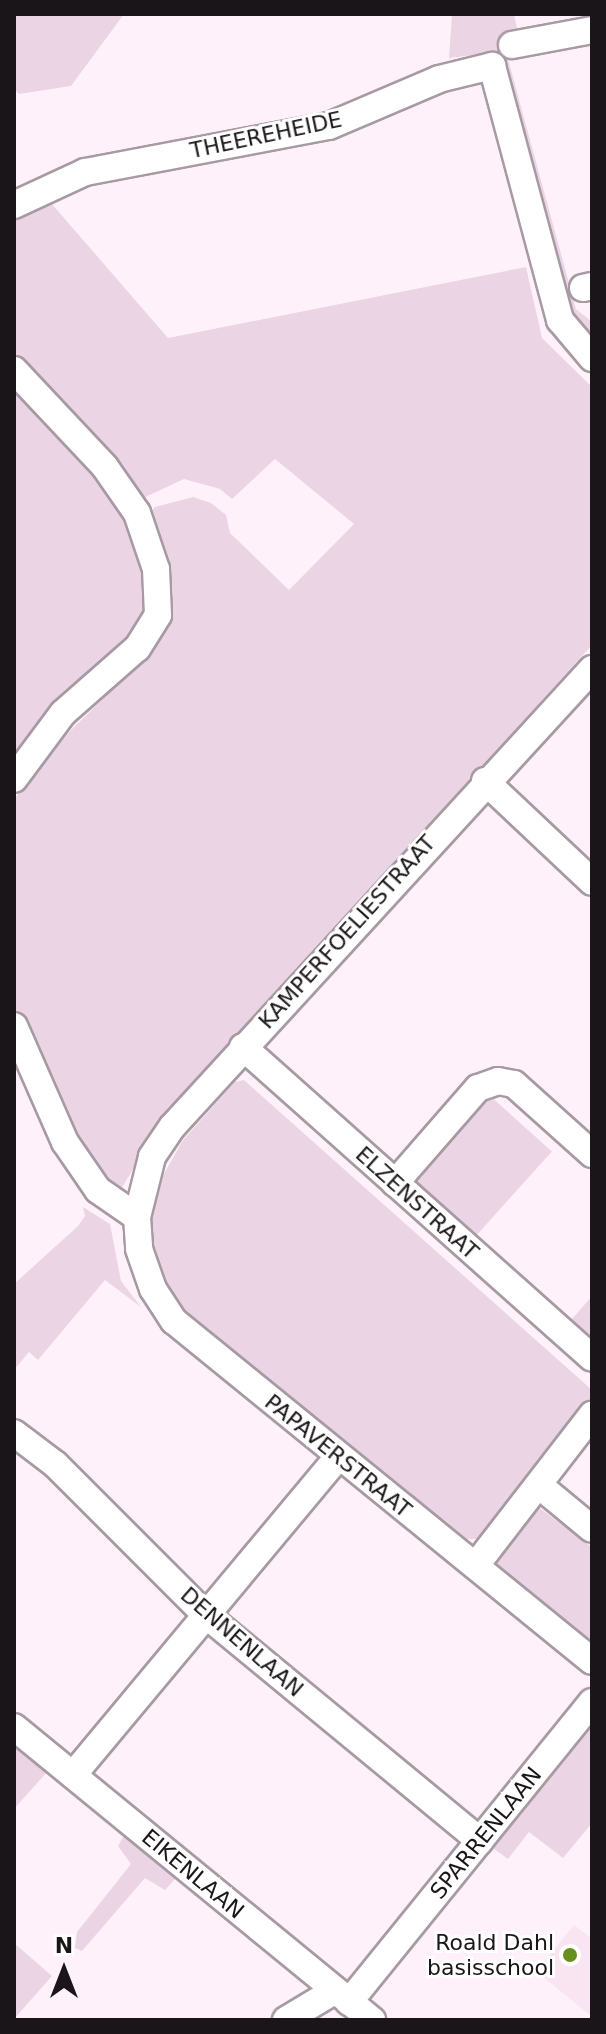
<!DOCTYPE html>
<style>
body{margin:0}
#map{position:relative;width:606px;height:2034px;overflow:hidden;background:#fff1fa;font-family:"DejaVu Sans",sans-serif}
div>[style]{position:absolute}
.built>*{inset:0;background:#f9e4f2}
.green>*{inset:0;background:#ebd5e4;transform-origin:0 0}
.roads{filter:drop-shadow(2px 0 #a79aa3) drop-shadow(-2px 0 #a79aa3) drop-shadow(0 2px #a79aa3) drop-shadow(0 -2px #a79aa3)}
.minor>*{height:26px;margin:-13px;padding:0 13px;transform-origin:13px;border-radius:13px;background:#fff}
.dots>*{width:22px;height:22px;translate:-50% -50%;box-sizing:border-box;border:4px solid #fff;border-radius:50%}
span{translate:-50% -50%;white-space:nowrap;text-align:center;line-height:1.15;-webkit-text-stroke:6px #fff;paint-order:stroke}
.street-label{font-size:22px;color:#1a1518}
.poi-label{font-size:22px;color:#1a1518}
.right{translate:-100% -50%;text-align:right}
.frame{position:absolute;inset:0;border:16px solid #1a1518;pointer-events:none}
.north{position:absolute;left:24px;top:1930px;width:80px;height:80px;-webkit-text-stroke:6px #fff;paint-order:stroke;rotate:0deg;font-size:22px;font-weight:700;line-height:32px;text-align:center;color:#1a1518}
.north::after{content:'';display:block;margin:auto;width:28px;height:36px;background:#1a1518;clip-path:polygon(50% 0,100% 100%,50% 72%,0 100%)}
</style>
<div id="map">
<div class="built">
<i style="clip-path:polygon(574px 1925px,592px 1939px,592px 2017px,536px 1971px)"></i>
</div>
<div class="green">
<i style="clip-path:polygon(14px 14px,124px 14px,71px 86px,19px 94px,14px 89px)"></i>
<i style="clip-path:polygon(452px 14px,514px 14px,518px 33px,503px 45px,492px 63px,474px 55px,449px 58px)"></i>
<i style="clip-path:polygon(508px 59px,576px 309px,592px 322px,592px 362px,559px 329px,504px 63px)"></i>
<i style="clip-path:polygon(45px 196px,168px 338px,526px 267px,542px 338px,592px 387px,592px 645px,201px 1074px,161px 1122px,117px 1196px,103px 1195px,14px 1013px,14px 799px,70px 731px,145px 658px,166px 565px,151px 511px,155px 507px,193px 497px,211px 503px,226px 515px,230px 533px,289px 590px,354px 524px,275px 459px,232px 499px,220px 489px,184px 479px,141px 499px,14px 365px,14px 212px)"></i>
<i style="clip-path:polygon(14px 392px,109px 489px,140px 548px,147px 603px,133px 637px,14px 761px)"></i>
<i style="clip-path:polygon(244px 1080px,592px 1390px,592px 1397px,479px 1539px,463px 1539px,172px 1301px,147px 1243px,152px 1195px,183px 1140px,235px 1082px)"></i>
<i style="left:488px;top:1094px;width:86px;height:122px;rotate:42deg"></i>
<i style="clip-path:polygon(83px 1207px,110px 1224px,121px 1281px,141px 1307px,105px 1280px,38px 1360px,29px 1352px,14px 1370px,14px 1284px,78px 1226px,85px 1216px)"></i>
<i style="clip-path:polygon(592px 1296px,592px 1351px,565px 1327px)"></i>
<i style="clip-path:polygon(537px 1506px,592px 1547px,592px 1644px,500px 1570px,495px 1559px)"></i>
<i style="clip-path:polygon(592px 1707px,592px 1823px,563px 1858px,529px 1832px,508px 1859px,486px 1843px)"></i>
<i style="clip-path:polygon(14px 1743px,48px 1771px,14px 1809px)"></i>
<i style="clip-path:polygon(125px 1834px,177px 1877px,165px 1890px,145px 1878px,82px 1951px,75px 1948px,77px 1932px,131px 1864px,118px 1846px)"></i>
<i style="clip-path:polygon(14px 1943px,52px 1976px,14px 2019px)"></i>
</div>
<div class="roads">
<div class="minor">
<i style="left:512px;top:45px;width:81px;rotate:-10.6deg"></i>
<i style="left:14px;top:205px;width:78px;rotate:-24.9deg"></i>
<i style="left:85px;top:172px;width:248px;rotate:-10.7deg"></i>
<i style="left:329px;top:126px;width:120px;rotate:-23.1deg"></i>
<i style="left:439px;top:79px;width:55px;rotate:-13.8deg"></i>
<i style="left:492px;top:66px;width:263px;rotate:75deg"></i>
<i style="left:560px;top:320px;width:50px;rotate:49.9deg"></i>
<i style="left:583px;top:288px;width:9px;rotate:-13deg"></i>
<i style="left:14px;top:370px;width:133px;rotate:46.8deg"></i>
<i style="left:105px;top:467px;width:56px;rotate:55.2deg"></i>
<i style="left:137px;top:513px;width:59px;rotate:71.3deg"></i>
<i style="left:156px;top:569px;width:46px;rotate:87.5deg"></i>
<i style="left:158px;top:615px;width:39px;rotate:122deg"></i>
<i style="left:137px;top:648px;width:98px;rotate:138.7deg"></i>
<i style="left:63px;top:713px;width:82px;rotate:126.6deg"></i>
<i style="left:592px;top:669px;width:621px;rotate:132.52deg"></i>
<i style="left:172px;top:1127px;width:36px;rotate:124deg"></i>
<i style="left:152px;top:1157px;width:62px;rotate:104deg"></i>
<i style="left:137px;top:1217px;width:32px;rotate:86deg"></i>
<i style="left:139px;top:1249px;width:42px;rotate:70.7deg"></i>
<i style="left:153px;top:1289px;width:38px;rotate:57deg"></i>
<i style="left:174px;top:1321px;width:539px;rotate:39.12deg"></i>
<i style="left:485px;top:781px;width:147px;rotate:43.3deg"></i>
<i style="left:14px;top:1026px;width:127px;rotate:66.3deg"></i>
<i style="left:65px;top:1142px;width:58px;rotate:55.5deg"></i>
<i style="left:98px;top:1190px;width:47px;rotate:34.7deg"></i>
<i style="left:243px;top:1047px;width:467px;rotate:41.7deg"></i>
<i style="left:395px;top:1183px;width:126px;rotate:-48.9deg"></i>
<i style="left:478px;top:1088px;width:21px;rotate:-19deg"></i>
<i style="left:498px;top:1081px;width:16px;rotate:11deg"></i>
<i style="left:514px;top:1084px;width:105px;rotate:41.9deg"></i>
<i style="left:14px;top:1433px;width:51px;rotate:37.1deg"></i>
<i style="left:55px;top:1464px;width:214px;rotate:45deg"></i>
<i style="left:206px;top:1615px;width:355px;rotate:39.5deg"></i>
<i style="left:540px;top:1486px;width:67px;rotate:39.6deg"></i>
<i style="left:476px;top:1565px;width:190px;rotate:-52.3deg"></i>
<i style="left:14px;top:1727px;width:463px;rotate:39.3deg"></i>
<i style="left:73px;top:1775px;width:413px;rotate:-50.2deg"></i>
<i style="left:349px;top:2002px;width:386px;rotate:-51deg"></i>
<i style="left:286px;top:2020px;width:56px;rotate:-31.1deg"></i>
</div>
</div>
<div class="dots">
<i style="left:570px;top:1955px;background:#678f1d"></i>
</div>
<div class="street-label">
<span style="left:266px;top:135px;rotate:-12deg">THEEREHEIDE</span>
<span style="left:347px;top:932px;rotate:-48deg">KAMPERFOELIESTRAAT</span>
<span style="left:417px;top:1203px;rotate:42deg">ELZENSTRAAT</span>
<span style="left:338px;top:1456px;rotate:39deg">PAPAVERSTRAAT</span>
<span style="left:242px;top:1642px;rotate:41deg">DENNENLAAN</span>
<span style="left:486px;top:1833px;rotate:-51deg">SPARRENLAAN</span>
<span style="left:193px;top:1874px;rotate:40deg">EIKENLAAN</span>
</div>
<div class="poi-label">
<span class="right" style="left:554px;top:1955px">Roald Dahl<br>basisschool</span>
</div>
<div class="frame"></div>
<div class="north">N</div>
</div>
